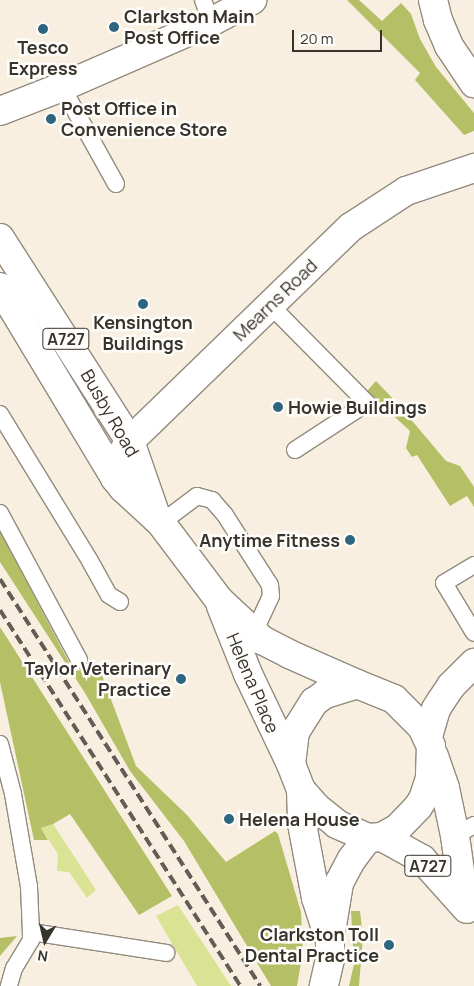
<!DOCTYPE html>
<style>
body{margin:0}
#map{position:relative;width:474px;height:986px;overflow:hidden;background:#f8efe0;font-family:Manrope,sans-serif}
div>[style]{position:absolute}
.green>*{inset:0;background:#dae393}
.forest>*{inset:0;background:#b5bf66}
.roads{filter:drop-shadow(1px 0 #938b7e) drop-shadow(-1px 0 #938b7e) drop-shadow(0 1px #938b7e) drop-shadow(0 -1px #938b7e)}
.lane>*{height:16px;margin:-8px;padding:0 8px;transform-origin:8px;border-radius:8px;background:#fff}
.street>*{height:28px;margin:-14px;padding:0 14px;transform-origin:14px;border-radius:14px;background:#fff}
.secondary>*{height:28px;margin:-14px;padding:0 14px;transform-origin:14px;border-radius:14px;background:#fff}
.primary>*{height:28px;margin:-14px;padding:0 14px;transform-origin:14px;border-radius:14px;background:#fff}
.rail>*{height:4px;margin-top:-2px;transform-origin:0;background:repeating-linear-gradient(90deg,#615d55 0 10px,transparent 0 15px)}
.dots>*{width:14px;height:14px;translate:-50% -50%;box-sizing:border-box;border:2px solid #fffdfa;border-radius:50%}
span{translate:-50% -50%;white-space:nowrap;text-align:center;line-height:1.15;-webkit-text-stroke:5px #fffdfa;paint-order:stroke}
.shield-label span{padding:1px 4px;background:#fffdfa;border:1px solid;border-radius:4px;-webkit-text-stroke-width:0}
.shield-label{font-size:16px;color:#37342e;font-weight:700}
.poi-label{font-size:18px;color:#37342e;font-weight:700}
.left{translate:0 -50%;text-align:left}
.right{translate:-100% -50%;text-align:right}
.street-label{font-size:18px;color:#37342e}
.north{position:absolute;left:20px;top:916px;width:50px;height:50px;-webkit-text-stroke:4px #fffdfa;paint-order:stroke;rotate:189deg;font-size:14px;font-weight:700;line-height:20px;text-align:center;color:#37342e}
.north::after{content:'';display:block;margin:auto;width:18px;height:22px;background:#37342e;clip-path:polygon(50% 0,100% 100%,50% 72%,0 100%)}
.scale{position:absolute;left:292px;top:30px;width:90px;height:22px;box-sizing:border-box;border:2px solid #37342e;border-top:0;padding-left:6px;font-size:15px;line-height:18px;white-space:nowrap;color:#37342e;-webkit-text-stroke:4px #fffdfa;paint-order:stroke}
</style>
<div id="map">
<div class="green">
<i style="clip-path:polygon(53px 824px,96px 890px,87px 898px,69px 872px,57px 871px,58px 854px,41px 828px)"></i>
<i style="clip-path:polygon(178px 905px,231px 986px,197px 986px,156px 916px)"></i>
</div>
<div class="forest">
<i style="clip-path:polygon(347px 0,359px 0,382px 21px,401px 3px,411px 14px,420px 39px,436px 67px,474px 113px,474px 131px,464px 135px,415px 80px,420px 73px)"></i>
<i style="clip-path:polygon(376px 381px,397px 403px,446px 461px,460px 466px,474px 487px,474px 507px,467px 496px,450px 506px,417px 455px,412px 457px,406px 448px,410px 431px,367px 391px)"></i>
<i style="clip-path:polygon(0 531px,74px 672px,97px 662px,136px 766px,187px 815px,226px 862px,275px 831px,278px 834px,301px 912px,303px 951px,297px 986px,271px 986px,184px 841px,130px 771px,85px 693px,0 562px)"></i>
<i style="clip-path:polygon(0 627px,172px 896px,139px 915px,70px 814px,53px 824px,41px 828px,48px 840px,34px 840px,0 682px)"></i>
<i style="clip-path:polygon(351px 911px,360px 911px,363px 936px,359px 986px,349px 986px,354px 964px)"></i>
<i style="clip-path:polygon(17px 936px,0 956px,0 938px)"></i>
</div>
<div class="roads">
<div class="lane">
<i style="left:203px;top:0;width:23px;rotate:70deg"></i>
<i style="left:62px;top:87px;width:111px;rotate:60.9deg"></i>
<i style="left:270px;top:305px;width:138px;rotate:45.3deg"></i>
<i style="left:367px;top:403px;width:86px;rotate:146.9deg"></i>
<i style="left:0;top:414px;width:172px;rotate:58.5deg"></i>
<i style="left:90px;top:561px;width:39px;rotate:61deg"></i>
<i style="left:109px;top:595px;width:13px;rotate:32deg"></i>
<i style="left:0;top:513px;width:167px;rotate:61.7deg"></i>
<i style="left:161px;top:523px;width:45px;rotate:-36.9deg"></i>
<i style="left:197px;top:496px;width:16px;rotate:15deg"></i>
<i style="left:212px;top:500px;width:20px;rotate:49deg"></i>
<i style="left:225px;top:515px;width:83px;rotate:57.3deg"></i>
<i style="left:270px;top:585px;width:11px;rotate:85deg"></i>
<i style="left:271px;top:596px;width:40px;rotate:115deg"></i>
<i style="left:474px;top:565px;width:35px;rotate:149deg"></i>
<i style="left:444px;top:583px;width:58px;rotate:59deg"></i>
<i style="left:0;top:744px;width:52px;rotate:75.4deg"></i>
<i style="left:13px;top:794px;width:94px;rotate:80.2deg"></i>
<i style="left:29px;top:887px;width:45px;rotate:87.5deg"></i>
<i style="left:31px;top:932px;width:8px;rotate:90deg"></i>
<i style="left:31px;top:940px;width:33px;rotate:121deg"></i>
<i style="left:14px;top:968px;width:19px;rotate:106deg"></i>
<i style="left:455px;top:836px;width:22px;rotate:-30deg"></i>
<i style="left:31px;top:932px;width:137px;rotate:8.8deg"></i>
</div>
<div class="street">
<i style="left:433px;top:0;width:21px;rotate:76deg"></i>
<i style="left:438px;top:20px;width:28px;rotate:67deg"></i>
<i style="left:449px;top:46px;width:45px;rotate:56deg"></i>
<i style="left:0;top:111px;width:66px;rotate:-21.2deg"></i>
<i style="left:62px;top:87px;width:163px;rotate:-23.6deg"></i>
<i style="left:211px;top:22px;width:47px;rotate:-28.2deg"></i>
</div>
<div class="secondary">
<i style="left:115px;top:478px;width:18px;rotate:-81deg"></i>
<i style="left:118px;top:460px;width:22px;rotate:-58deg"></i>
<i style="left:130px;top:441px;width:308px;rotate:-44.1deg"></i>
<i style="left:351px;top:227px;width:66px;rotate:-33.2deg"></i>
<i style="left:406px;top:191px;width:72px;rotate:-18.7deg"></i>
<i style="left:428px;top:737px;width:29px;rotate:-74deg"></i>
<i style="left:436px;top:709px;width:9px;rotate:-58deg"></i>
<i style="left:441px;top:701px;width:18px;rotate:-56deg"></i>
<i style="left:451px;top:686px;width:33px;rotate:-45deg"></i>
<i style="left:301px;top:790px;width:34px;rotate:88deg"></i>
<i style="left:302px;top:824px;width:75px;rotate:79.3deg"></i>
<i style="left:316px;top:898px;width:45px;rotate:72deg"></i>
<i style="left:330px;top:941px;width:18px;rotate:90deg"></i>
<i style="left:330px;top:959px;width:28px;rotate:103deg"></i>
<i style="left:331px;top:932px;width:50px;rotate:-80.7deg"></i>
<i style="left:339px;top:883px;width:27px;rotate:-62deg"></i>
<i style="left:352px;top:859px;width:26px;rotate:-53deg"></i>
</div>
<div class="primary">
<i style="left:0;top:238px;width:241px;rotate:57.4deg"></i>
<i style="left:130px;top:441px;width:83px;rotate:70.9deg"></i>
<i style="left:0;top:287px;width:223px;rotate:58.9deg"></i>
<i style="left:115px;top:478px;width:13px;rotate:51deg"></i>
<i style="left:123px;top:488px;width:52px;rotate:42.6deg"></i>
<i style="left:161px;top:523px;width:96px;rotate:53deg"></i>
<i style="left:219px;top:600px;width:59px;rotate:42.9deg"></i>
<i style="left:262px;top:640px;width:30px;rotate:27deg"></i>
<i style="left:289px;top:654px;width:74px;rotate:23.8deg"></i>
<i style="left:221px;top:606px;width:73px;rotate:68.3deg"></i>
<i style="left:248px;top:674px;width:100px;rotate:64.5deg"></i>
<i style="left:357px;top:684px;width:40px;rotate:22deg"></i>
<i style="left:394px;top:699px;width:40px;rotate:45deg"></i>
<i style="left:422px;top:727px;width:21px;rotate:65deg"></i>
<i style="left:431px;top:746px;width:32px;rotate:92deg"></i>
<i style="left:430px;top:778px;width:22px;rotate:108deg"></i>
<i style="left:423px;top:799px;width:9px;rotate:122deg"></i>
<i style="left:418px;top:807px;width:29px;rotate:134deg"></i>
<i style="left:398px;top:828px;width:18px;rotate:151deg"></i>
<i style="left:382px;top:837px;width:14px;rotate:176deg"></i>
<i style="left:368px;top:838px;width:34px;rotate:-156deg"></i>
<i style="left:337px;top:824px;width:27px;rotate:-141deg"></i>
<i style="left:316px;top:807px;width:23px;rotate:-131deg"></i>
<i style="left:301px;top:790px;width:28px;rotate:-111deg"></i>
<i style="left:291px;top:764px;width:32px;rotate:-83deg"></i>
<i style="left:295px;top:732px;width:36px;rotate:-58deg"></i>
<i style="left:314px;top:702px;width:14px;rotate:-36deg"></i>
<i style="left:325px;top:694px;width:34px;rotate:-17deg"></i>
<i style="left:434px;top:756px;width:34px;rotate:71deg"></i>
<i style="left:445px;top:788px;width:49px;rotate:78.2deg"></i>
<i style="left:455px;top:836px;width:71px;rotate:81.9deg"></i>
<i style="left:382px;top:837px;width:46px;rotate:28.8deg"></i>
<i style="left:422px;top:859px;width:67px;rotate:48deg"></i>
</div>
</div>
<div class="rail">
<i style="left:0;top:579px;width:483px;rotate:57.4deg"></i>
<i style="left:0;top:610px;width:446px;rotate:57.4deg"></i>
</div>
<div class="dots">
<i style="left:114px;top:27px;background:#2e6680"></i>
<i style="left:43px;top:29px;background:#2e6680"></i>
<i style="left:51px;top:119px;background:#2e6680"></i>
<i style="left:143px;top:304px;background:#2e6680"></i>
<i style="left:278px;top:407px;background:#2e6680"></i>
<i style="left:350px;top:540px;background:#2e6680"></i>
<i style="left:181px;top:679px;background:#2e6680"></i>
<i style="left:229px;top:819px;background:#2e6680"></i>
<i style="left:389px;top:945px;background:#2e6680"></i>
</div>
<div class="shield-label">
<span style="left:66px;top:339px">A727</span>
<span style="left:428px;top:866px">A727</span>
</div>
<div class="poi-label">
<span class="left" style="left:124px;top:27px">Clarkston Main<br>Post Office</span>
<span style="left:43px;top:58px">Tesco<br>Express</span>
<span class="left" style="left:61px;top:119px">Post Office in<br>Convenience Store</span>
<span style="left:143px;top:333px">Kensington<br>Buildings</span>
<span class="left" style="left:288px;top:407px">Howie Buildings</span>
<span class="right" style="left:340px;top:540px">Anytime Fitness</span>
<span class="right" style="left:171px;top:679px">Taylor Veterinary<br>Practice</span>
<span class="left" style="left:239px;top:819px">Helena House</span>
<span class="right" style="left:379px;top:945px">Clarkston Toll<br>Dental Practice</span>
</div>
<div class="street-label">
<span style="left:275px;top:300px;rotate:-44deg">Mearns Road</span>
<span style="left:110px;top:413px;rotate:60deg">Busby Road</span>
<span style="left:253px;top:683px;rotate:67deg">Helena Place</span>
</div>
<div class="north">N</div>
<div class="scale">20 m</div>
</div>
